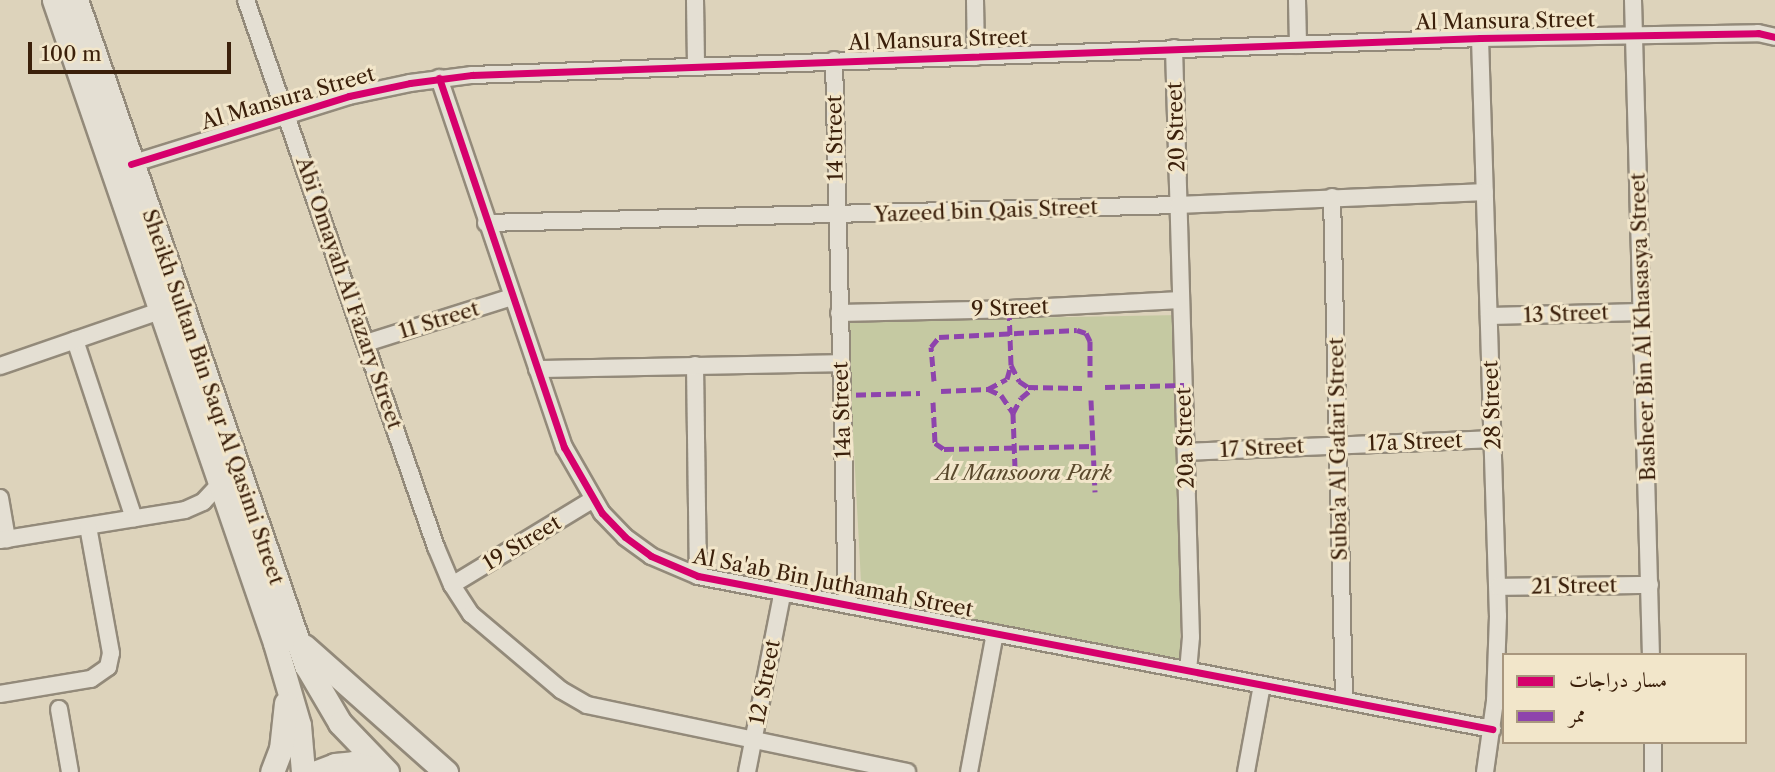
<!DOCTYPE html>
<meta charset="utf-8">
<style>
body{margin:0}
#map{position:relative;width:1775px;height:772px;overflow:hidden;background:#ddd3bb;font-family:"Libre Caslon Text",Amiri,serif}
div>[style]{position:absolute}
.green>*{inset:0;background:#c5c9a2}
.roads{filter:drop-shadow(2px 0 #938a7a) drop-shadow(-2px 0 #938a7a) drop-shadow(0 2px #938a7a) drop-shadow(0 -2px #938a7a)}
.street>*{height:16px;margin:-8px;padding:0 8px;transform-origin:8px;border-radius:8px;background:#e4dfd3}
.secondary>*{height:23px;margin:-11.5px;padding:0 11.5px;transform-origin:11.5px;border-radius:11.5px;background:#e4dfd3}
.quiet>*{height:5px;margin-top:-2.5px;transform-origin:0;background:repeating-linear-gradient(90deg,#8e44ad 0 10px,transparent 0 15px)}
.cycleway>*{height:7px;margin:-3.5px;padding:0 3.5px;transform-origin:3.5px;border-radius:3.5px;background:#d6006c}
span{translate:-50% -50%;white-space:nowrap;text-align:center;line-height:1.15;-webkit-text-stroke:6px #f2e6ca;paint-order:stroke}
.street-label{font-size:21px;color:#3b200b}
.park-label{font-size:21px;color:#59482c;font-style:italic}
.legend{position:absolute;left:1502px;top:653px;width:245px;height:91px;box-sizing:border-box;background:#f2e6ca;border:2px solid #a9977e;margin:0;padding:9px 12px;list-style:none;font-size:21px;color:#3b200b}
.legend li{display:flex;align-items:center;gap:14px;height:35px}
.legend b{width:35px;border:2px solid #a9977e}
.scale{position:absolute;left:28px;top:42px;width:203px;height:32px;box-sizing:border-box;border:4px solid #3b200b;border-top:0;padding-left:9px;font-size:21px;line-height:24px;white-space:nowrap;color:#3b200b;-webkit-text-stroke:5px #f2e6ca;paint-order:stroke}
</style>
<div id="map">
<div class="green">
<i style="clip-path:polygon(1180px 315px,1180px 662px,862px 600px,847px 321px)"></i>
</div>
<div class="roads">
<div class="street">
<i style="left:246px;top:0;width:579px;rotate:70.85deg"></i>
<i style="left:436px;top:547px;width:41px;rotate:67.2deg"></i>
<i style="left:452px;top:585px;width:35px;rotate:57deg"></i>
<i style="left:471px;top:614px;width:118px;rotate:40.2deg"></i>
<i style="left:561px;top:690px;width:30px;rotate:30deg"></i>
<i style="left:587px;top:705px;width:327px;rotate:11.8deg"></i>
<i style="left:695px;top:0;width:66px;rotate:89.1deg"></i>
<i style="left:975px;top:0;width:57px;rotate:89deg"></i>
<i style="left:1297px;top:0;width:45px;rotate:88.7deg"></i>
<i style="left:1633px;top:0;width:655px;rotate:88.43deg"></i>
<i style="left:1480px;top:38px;width:578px;rotate:88.22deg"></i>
<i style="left:1498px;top:616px;width:85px;rotate:92deg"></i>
<i style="left:1495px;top:701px;width:72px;rotate:98deg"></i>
<i style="left:1174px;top:48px;width:589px;rotate:88.35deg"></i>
<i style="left:1191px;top:637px;width:33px;rotate:95deg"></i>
<i style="left:834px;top:60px;width:544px;rotate:88.63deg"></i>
<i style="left:439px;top:78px;width:390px;rotate:71.3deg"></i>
<i style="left:564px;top:447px;width:76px;rotate:60.1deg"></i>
<i style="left:602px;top:513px;width:33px;rotate:46deg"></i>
<i style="left:625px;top:537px;width:32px;rotate:36deg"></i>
<i style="left:651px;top:556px;width:51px;rotate:23.1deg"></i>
<i style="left:698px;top:576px;width:809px;rotate:10.91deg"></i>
<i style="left:131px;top:164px;width:228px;rotate:-17.3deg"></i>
<i style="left:349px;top:96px;width:62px;rotate:-12deg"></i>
<i style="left:410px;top:83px;width:63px;rotate:-7.4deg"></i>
<i style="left:472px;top:75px;width:1009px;rotate:-2.1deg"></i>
<i style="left:1480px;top:38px;width:278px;rotate:-1deg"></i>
<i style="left:1758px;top:33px;width:17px;rotate:13deg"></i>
<i style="left:1332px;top:197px;width:503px;rotate:88.63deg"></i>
<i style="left:486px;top:223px;width:693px;rotate:-1.49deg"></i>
<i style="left:1179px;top:205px;width:306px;rotate:-2.4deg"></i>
<i style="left:839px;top:313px;width:170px;rotate:-1.3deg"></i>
<i style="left:1009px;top:309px;width:172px;rotate:-3deg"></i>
<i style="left:1489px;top:316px;width:153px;rotate:-1.5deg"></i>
<i style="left:75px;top:340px;width:188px;rotate:71.7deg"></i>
<i style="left:366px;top:343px;width:153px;rotate:-17.5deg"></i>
<i style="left:695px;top:365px;width:211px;rotate:89.2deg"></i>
<i style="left:0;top:366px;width:169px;rotate:-19deg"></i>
<i style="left:537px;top:369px;width:304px;rotate:-1.1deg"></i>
<i style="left:1186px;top:452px;width:307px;rotate:-2.4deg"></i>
<i style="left:0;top:498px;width:42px;rotate:80.3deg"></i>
<i style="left:0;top:540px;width:187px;rotate:-9.2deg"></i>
<i style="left:185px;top:510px;width:20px;rotate:-24deg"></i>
<i style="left:203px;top:502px;width:25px;rotate:-47deg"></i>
<i style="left:452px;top:585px;width:164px;rotate:-31.3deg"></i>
<i style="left:1498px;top:587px;width:152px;rotate:-0.8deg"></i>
<i style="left:0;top:694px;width:92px;rotate:-9.4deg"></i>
<i style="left:91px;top:679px;width:21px;rotate:-35deg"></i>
<i style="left:108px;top:667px;width:14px;rotate:-78deg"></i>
<i style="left:111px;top:653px;width:129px;rotate:-100.3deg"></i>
<i style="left:59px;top:709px;width:64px;rotate:80.1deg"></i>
<i style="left:1653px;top:742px;width:30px;rotate:90deg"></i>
<i style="left:747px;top:772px;width:185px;rotate:-78.8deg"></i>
<i style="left:969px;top:772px;width:141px;rotate:-79.4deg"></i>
<i style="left:1246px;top:772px;width:88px;rotate:-79.6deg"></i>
</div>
<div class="secondary">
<i style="left:54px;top:0;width:680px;rotate:71.03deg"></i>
<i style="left:275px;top:643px;width:85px;rotate:73.7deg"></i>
<i style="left:299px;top:725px;width:47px;rotate:85.1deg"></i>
<i style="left:76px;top:0;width:704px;rotate:70.92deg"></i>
<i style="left:306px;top:665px;width:67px;rotate:59.6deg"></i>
<i style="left:340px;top:723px;width:68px;rotate:46.2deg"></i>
<i style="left:304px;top:646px;width:190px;rotate:41.6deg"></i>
<i style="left:272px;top:772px;width:25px;rotate:-69deg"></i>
<i style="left:281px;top:749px;width:46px;rotate:-83.8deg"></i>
<i style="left:317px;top:772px;width:19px;rotate:-21deg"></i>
<i style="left:335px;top:765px;width:18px;rotate:-6deg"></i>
<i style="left:353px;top:763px;width:31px;rotate:15deg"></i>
</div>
</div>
<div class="quiet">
<i style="left:1011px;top:365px;width:18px;rotate:63deg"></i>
<i style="left:1019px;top:381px;width:11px;rotate:34deg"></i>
<i style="left:1028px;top:387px;width:54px;rotate:1.1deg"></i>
<i style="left:934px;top:381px;width:34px;rotate:-95deg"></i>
<i style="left:931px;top:347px;width:13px;rotate:-51deg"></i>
<i style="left:939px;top:337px;width:138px;rotate:-2.9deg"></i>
<i style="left:1077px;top:330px;width:9px;rotate:18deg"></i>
<i style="left:1086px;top:333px;width:9px;rotate:63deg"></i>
<i style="left:1090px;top:341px;width:36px;rotate:90deg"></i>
<i style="left:1105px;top:387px;width:79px;rotate:-1.5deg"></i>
<i style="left:988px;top:389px;width:14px;rotate:25deg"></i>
<i style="left:1001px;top:395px;width:22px;rotate:56deg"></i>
<i style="left:941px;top:391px;width:47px;rotate:-2.4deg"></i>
<i style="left:988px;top:389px;width:21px;rotate:-28deg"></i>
<i style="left:1007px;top:379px;width:15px;rotate:-74deg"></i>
<i style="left:1011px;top:365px;width:56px;rotate:-92deg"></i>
<i style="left:841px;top:395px;width:79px;rotate:-1.5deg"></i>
<i style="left:1091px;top:400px;width:92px;rotate:87.5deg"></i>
<i style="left:933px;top:402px;width:41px;rotate:87.2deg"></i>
<i style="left:935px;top:443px;width:11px;rotate:34deg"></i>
<i style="left:944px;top:449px;width:149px;rotate:-1.2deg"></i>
<i style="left:1015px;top:468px;width:55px;rotate:-92.1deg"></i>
<i style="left:1013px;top:413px;width:17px;rotate:-62deg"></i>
<i style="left:1021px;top:398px;width:16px;rotate:-40deg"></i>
</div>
<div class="cycleway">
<i style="left:439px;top:78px;width:390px;rotate:71.3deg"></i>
<i style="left:564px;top:447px;width:76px;rotate:60.1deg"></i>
<i style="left:602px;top:513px;width:33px;rotate:46deg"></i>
<i style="left:625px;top:537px;width:32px;rotate:36deg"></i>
<i style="left:651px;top:556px;width:51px;rotate:23.1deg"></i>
<i style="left:698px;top:576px;width:809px;rotate:10.91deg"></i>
<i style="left:131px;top:164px;width:228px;rotate:-17.3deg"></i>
<i style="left:349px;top:96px;width:62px;rotate:-12deg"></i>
<i style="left:410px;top:83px;width:63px;rotate:-7.4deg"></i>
<i style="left:472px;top:75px;width:1009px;rotate:-2.1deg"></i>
<i style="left:1480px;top:38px;width:278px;rotate:-1deg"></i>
<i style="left:1758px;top:33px;width:17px;rotate:13deg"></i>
</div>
<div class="street-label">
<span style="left:1505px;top:21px;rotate:-1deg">Al Mansura Street</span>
<span style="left:938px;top:40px;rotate:-2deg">Al Mansura Street</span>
<span style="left:288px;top:98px;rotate:-16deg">Al Mansura Street</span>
<span style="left:1176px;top:127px;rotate:-92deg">20 Street</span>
<span style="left:835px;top:138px;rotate:-91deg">14 Street</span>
<span style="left:986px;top:211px;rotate:-2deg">Yazeed bin Qais Street</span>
<span style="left:349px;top:293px;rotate:71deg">Abi Omayah Al Fazary Street</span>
<span style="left:1010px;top:308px;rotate:-2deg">9 Street</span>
<span style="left:1566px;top:314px;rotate:-2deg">13 Street</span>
<span style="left:439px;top:320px;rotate:-17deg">11 Street</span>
<span style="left:1643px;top:327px;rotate:-92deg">Basheer Bin Al Khasasya Street</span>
<span style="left:213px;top:397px;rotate:71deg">Sheikh Sultan Bin Saqr Al Qasimi Street</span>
<span style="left:1492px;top:405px;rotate:-92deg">28 Street</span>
<span style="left:842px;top:410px;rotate:-92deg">14a Street</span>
<span style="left:1185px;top:438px;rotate:-92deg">20a Street</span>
<span style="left:1415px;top:442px;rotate:-2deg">17a Street</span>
<span style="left:1262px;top:448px;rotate:-3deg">17 Street</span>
<span style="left:1338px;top:449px;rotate:-91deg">Suba'a Al Gafari Street</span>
<span style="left:522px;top:543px;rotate:-31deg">19 Street</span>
<span style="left:833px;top:583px;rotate:11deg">Al Sa'ab Bin Juthamah Street</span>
<span style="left:1574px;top:586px;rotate:-1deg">21 Street</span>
<span style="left:765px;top:682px;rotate:-79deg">12 Street</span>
</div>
<div class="park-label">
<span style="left:1024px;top:473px">Al Mansoora Park</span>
</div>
<ul class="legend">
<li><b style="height:9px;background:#d6006c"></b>مسار دراجات</li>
<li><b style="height:9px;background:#8e44ad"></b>ممر</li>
</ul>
<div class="scale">100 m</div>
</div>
